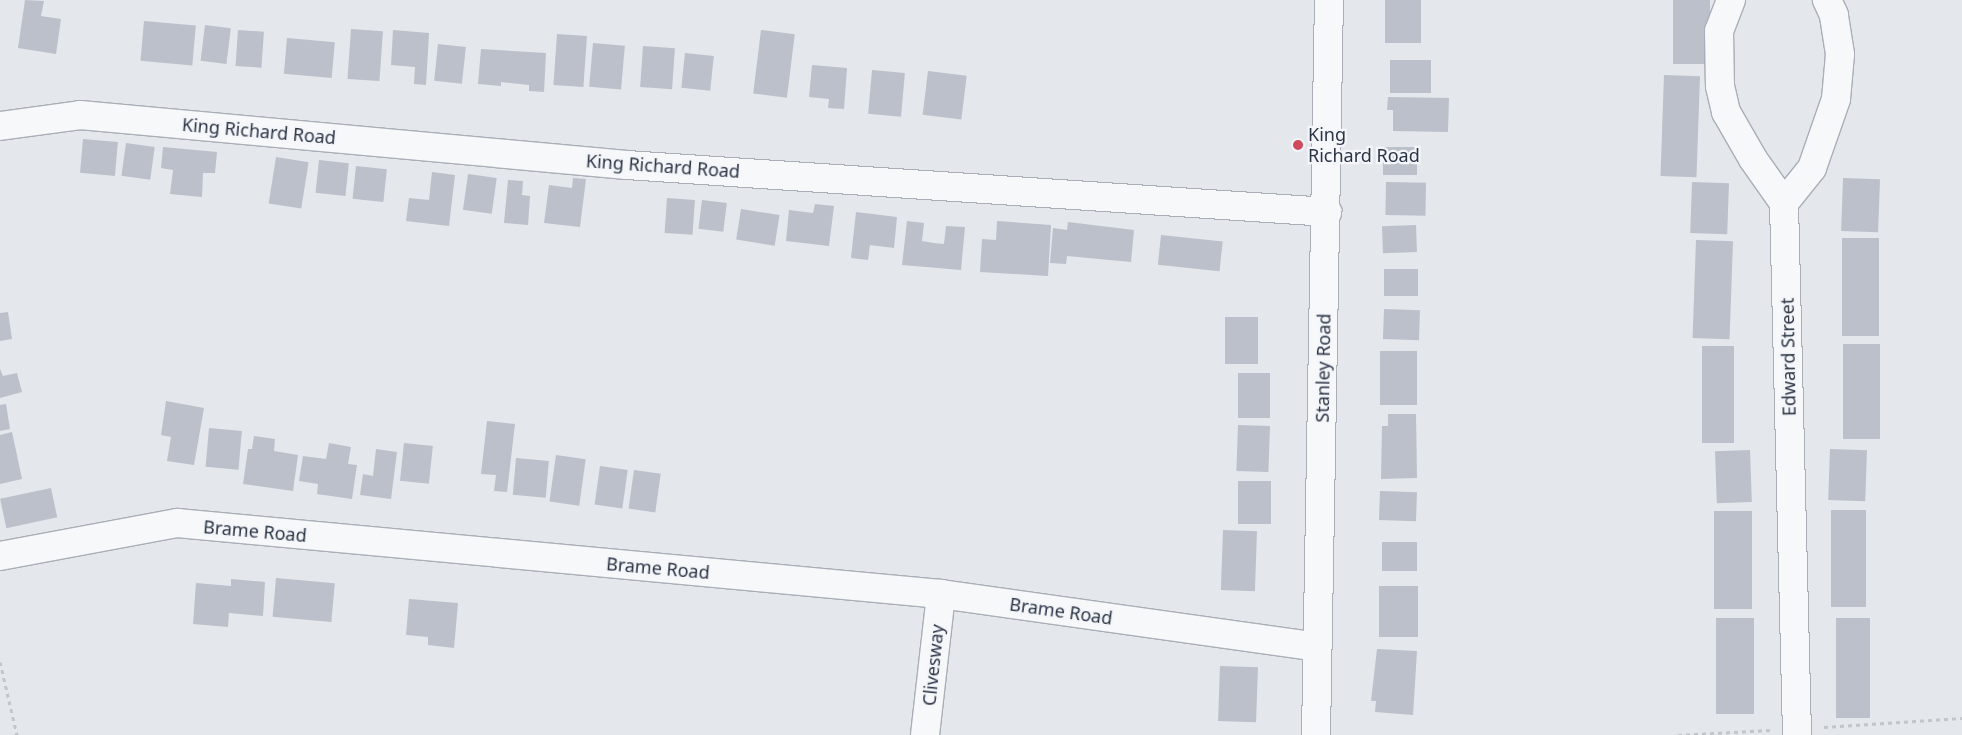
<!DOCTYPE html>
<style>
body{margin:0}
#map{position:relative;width:1962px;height:735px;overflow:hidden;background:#e4e7ec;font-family:"Noto Sans",sans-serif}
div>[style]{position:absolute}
.building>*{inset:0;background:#bbc0ca;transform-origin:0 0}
.path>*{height:3px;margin-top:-1.5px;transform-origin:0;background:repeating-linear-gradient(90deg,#c2c5cb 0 4px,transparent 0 8px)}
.roads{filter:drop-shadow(1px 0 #a9aeb7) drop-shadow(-1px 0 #a9aeb7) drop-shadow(0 1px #a9aeb7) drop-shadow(0 -1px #a9aeb7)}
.minor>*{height:28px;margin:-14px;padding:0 14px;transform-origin:14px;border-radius:14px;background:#f7f8fa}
.dots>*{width:14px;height:14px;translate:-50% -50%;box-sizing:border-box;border:2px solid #f4f6f9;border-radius:50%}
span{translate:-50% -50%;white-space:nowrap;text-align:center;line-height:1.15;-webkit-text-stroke:4.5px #f4f6f9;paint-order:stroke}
.street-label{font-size:18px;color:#2b3445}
.poi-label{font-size:18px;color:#2b3445}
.left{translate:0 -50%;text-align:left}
</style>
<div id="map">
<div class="building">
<i style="clip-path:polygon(25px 0,44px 1px,41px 16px,61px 19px,56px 54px,18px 48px)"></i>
<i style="left:1385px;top:0;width:36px;height:43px"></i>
<i style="left:1673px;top:0;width:37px;height:64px"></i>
<i style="left:144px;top:21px;width:52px;height:40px;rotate:5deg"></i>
<i style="left:205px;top:25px;width:26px;height:36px;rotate:7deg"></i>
<i style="left:351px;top:29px;width:32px;height:50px;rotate:4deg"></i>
<i style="left:238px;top:30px;width:26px;height:36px;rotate:4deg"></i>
<i style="clip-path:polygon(393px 30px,429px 33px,426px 85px,414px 84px,415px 67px,391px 65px)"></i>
<i style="left:761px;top:30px;width:34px;height:64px;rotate:7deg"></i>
<i style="left:557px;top:34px;width:30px;height:51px;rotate:4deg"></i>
<i style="left:287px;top:38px;width:48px;height:36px;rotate:5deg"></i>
<i style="left:593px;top:43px;width:32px;height:44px;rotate:5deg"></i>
<i style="left:438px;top:44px;width:28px;height:37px;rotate:6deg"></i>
<i style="left:643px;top:46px;width:32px;height:41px;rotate:4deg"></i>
<i style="clip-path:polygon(481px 49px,546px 53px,544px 92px,529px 91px,529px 85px,501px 82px,501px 86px,478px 84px)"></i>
<i style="left:685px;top:53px;width:29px;height:35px;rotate:6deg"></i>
<i style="left:1390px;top:60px;width:41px;height:33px"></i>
<i style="clip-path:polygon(812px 65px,847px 68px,844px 109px,828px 108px,829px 99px,809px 97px)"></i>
<i style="left:872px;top:70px;width:33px;height:44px;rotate:5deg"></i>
<i style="left:928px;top:71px;width:39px;height:44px;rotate:7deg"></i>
<i style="left:1664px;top:75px;width:36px;height:101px;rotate:2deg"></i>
<i style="clip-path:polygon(1388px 97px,1449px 98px,1448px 132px,1393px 131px,1393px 110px,1387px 110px)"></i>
<i style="left:83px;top:139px;width:35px;height:34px;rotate:5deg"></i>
<i style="left:126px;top:143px;width:29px;height:33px;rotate:8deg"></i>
<i style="clip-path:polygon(163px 147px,217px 152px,215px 173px,203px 173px,202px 197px,170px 194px,173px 170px,161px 168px)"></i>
<i style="left:1383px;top:147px;width:34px;height:28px"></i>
<i style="left:276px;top:157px;width:33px;height:47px;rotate:9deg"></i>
<i style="left:319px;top:160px;width:30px;height:33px;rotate:6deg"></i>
<i style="left:356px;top:166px;width:31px;height:33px;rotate:6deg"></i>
<i style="clip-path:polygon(432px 172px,455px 175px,449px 226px,406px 221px,409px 198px,429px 200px)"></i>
<i style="left:468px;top:174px;width:29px;height:36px;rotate:8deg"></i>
<i style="clip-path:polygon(573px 178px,586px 179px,580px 227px,544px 223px,549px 185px,572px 188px)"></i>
<i style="left:1843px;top:178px;width:37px;height:53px;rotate:2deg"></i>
<i style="clip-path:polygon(508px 180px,523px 181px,522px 195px,530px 196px,528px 225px,504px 223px)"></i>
<i style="left:1386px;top:182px;width:40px;height:33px;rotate:1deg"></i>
<i style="left:1692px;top:182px;width:37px;height:51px;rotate:2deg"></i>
<i style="left:667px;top:198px;width:28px;height:35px;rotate:4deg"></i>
<i style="left:702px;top:200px;width:25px;height:29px;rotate:7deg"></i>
<i style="clip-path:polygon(815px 204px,834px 206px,829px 246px,786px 241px,789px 210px,813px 213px)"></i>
<i style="left:741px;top:209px;width:39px;height:31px;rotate:9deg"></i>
<i style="clip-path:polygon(856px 212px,897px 217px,894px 248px,870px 245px,868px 260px,851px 258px)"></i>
<i style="clip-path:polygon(907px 221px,924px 223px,922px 241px,934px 243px,944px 244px,946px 226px,965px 227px,961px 270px,902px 265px)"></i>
<i style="clip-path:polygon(997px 221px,1051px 225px,1048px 276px,980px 272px,982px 239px,996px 240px)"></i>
<i style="clip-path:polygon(1068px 222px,1134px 230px,1131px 262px,1067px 256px,1066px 264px,1050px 263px,1053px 228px,1067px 230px)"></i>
<i style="left:1416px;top:225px;width:27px;height:34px;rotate:88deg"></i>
<i style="left:1161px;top:235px;width:62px;height:30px;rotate:6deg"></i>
<i style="left:1842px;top:238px;width:37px;height:98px"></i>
<i style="left:1696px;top:240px;width:37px;height:98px;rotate:2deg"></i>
<i style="left:1384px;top:269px;width:34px;height:27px"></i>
<i style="left:1384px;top:309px;width:36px;height:30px;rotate:2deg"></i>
<i style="clip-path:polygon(8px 312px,12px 339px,0 341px,0 313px)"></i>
<i style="left:1225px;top:317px;width:33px;height:47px"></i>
<i style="left:1843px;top:344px;width:37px;height:95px"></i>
<i style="left:1702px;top:346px;width:32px;height:97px"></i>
<i style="left:1380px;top:351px;width:37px;height:54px"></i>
<i style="clip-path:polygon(0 369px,3px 376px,17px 373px,22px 392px,0 398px)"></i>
<i style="left:1238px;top:373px;width:32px;height:45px"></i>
<i style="clip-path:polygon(166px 401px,204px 408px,194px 465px,167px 461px,171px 437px,161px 435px)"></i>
<i style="clip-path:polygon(6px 404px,10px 429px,0 431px,0 405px)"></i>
<i style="clip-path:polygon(1388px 414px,1416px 414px,1417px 478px,1381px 479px,1382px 426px,1388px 426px)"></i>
<i style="clip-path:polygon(487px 421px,515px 424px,507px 492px,494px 491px,496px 475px,481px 474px)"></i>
<i style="left:1238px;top:425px;width:32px;height:46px;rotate:2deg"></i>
<i style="left:209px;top:428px;width:33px;height:39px;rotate:5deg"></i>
<i style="clip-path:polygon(12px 432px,22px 479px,0 484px,0 435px)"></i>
<i style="clip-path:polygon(254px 436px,275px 439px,274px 451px,298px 455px,293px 491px,243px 484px,248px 449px,252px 449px)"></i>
<i style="clip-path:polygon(329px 443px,351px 447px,348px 464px,357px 465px,352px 499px,317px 494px,318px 484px,299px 481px,303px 456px,326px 459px)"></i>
<i style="left:404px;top:443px;width:29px;height:38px;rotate:6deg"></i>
<i style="clip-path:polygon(376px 449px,397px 452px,391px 499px,360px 495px,363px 474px,373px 476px)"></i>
<i style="left:1830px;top:449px;width:37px;height:51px;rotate:2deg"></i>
<i style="left:1750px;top:450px;width:52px;height:35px;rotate:88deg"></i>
<i style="left:556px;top:455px;width:30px;height:47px;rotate:8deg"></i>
<i style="left:516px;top:458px;width:33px;height:37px;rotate:5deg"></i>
<i style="left:600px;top:466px;width:28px;height:39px;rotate:8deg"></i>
<i style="left:634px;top:470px;width:27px;height:39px;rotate:8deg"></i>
<i style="left:1238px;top:481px;width:33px;height:43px"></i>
<i style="left:51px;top:488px;width:30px;height:52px;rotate:78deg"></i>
<i style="left:1380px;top:491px;width:37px;height:29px;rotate:2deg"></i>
<i style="left:1831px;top:510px;width:35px;height:97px"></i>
<i style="left:1714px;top:511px;width:38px;height:98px"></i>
<i style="left:1223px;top:530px;width:34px;height:60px;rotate:2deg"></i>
<i style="left:1382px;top:542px;width:35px;height:29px"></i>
<i style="left:276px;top:578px;width:59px;height:39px;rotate:5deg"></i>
<i style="clip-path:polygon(231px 579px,265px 582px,263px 616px,229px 613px,228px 627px,193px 624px,196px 583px,231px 586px)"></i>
<i style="left:1379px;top:586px;width:39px;height:51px"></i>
<i style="clip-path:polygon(409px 599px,458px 603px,454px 648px,428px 645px,428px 637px,406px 635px)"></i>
<i style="left:1716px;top:618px;width:38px;height:96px"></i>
<i style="left:1836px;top:618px;width:34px;height:100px"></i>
<i style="clip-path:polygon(1377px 649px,1417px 651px,1413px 715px,1375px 712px,1376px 701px,1371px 701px)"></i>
<i style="left:1220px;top:666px;width:38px;height:55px;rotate:2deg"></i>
</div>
<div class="path">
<i style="left:0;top:662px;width:75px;rotate:76.9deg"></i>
<i style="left:1824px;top:727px;width:138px;rotate:-3.7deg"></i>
<i style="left:1678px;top:735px;width:92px;rotate:-3.1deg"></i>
</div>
<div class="roads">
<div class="minor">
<i style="left:1731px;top:0;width:33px;rotate:111deg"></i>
<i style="left:1719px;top:31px;width:55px;rotate:89deg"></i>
<i style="left:1720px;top:86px;width:27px;rotate:77deg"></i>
<i style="left:1726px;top:112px;width:54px;rotate:60.1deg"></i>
<i style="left:1753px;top:159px;width:54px;rotate:54.8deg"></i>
<i style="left:1784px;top:203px;width:532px;rotate:88.6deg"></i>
<i style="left:0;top:126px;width:81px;rotate:-7.8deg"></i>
<i style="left:80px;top:115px;width:549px;rotate:5.22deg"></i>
<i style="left:627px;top:165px;width:702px;rotate:3.84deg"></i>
<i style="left:1784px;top:203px;width:45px;rotate:-51.3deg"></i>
<i style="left:1812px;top:168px;width:73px;rotate:-70.8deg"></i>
<i style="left:1836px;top:99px;width:45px;rotate:-84.9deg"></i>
<i style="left:1840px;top:54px;width:39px;rotate:-99deg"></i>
<i style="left:1834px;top:15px;width:17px;rotate:-115deg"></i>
<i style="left:0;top:556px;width:180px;rotate:-10.6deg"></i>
<i style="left:177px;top:523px;width:767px;rotate:5.31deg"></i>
<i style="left:941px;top:594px;width:379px;rotate:8deg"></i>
<i style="left:925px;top:735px;width:142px;rotate:-83.5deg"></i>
<i style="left:1316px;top:735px;width:735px;rotate:-88.99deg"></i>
</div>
</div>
<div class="dots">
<i style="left:1298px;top:145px;background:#d1495b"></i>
</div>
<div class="street-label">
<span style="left:259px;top:131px;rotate:5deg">King Richard Road</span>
<span style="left:663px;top:166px;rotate:4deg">King Richard Road</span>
<span style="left:1788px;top:357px;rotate:-91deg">Edward Street</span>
<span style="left:1323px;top:368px;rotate:-89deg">Stanley Road</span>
<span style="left:255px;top:531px;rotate:5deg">Brame Road</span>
<span style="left:658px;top:568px;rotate:5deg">Brame Road</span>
<span style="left:1061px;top:611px;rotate:8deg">Brame Road</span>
<span style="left:933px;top:665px;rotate:-84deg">Clivesway</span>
</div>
<div class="poi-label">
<span class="left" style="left:1308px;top:145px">King<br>Richard Road</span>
</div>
</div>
